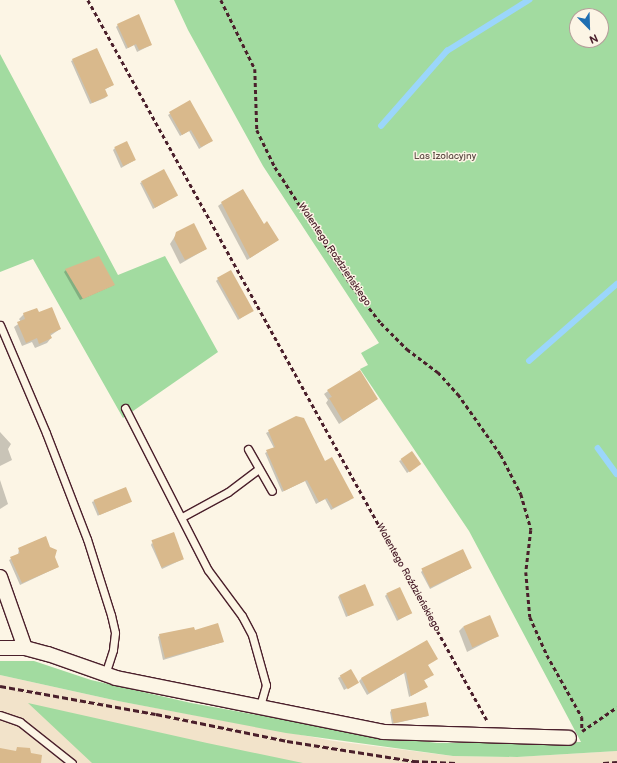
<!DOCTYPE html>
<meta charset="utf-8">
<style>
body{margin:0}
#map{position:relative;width:617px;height:763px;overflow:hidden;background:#fcf5e5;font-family:"Balsamiq Sans",sans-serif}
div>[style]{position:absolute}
.built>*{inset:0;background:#f2e3ca}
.green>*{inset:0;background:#a2dba0}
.shadow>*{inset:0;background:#0003;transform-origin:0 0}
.stream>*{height:5.5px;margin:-2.75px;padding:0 2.75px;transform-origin:2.75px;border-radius:2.75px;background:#9bd6fb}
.building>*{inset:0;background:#d9b98c;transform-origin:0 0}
.path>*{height:2.5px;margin-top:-1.25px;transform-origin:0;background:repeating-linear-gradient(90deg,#4a1f2b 0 4px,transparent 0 7px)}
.roads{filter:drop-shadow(1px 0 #4a1f2b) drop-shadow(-1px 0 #4a1f2b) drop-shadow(0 1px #4a1f2b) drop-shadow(0 -1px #4a1f2b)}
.lane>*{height:7px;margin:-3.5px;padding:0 3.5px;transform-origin:3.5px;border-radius:3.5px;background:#fcf5e5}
.street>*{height:14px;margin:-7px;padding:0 7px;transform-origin:7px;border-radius:7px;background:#fcf5e5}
.rail>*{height:3px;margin-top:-1.5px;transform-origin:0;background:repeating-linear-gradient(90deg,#4a1f2b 0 6px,transparent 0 9px)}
span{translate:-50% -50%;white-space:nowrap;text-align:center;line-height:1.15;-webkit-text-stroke:3px #fcf5e5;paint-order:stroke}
.park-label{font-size:10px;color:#604e48}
.street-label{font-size:10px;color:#4a1f2b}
.north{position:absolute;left:569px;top:8px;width:40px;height:40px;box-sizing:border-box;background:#fcf5e5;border:1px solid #b59f9b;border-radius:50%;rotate:157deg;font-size:11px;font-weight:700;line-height:16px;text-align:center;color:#4a1f2b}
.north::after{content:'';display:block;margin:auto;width:14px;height:18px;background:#1f6fb2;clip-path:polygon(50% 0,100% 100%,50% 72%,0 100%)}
</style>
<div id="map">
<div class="built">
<i style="clip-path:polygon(0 675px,118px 701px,334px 741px,453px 756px,517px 757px,617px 751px,617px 763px,0 763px)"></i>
</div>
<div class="green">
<i style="clip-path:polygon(evenodd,174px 0,617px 0,617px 751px,517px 757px,453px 756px,286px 733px,118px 701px,0 675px,0 661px,34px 661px,91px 680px,191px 703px,358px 733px,437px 743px,581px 742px,469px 531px,360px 369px,368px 365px,361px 353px,379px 343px,263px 166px,188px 30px,174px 0,577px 16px,601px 16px,601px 40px,577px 40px,577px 16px)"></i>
<i style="clip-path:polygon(0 54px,118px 275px,165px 256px,218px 352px,123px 418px,33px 259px,0 272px)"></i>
<i style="clip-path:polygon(28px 703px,207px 743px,303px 763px,92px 763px)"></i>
</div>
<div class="shadow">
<i style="clip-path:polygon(118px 25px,151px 45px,137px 52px,134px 45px,126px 49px,116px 27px)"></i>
<i style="clip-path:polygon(73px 60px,113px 85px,104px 90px,107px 96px,105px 98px,90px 104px,71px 61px)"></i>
<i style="clip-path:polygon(190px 101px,210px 142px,199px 149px,189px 131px,180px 136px,168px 115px)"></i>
<i style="clip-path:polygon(115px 148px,135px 160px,121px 168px,113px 150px)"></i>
<i style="clip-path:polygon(142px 182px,177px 195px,153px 209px,140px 183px)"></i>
<i style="clip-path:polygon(222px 203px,263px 225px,278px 240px,247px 260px,218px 206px)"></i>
<i style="clip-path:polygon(177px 233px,206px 249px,180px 264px,170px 244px)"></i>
<i style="clip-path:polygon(66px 270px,114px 285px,80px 300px,64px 272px)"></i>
<i style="clip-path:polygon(218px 279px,250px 312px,238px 320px,216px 281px)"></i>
<i style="clip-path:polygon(39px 313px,60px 329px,50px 336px,51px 338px,47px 343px,35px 348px,32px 342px,22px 346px,14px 327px,21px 322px,19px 319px,24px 314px)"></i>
<i style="clip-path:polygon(328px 391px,377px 399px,339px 424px,326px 403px,328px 400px,324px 394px)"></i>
<i style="clip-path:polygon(296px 417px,324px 462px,350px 500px,331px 510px,325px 499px,316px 504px,305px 481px,282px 492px,265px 453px,274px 448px,266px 433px)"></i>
<i style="clip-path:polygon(0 432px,11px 444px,8px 449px,12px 460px,0 466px)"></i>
<i style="clip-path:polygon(401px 460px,417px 466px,407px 473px,399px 461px)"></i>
<i style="clip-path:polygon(0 480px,8px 504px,0 509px)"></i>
<i style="left:125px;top:488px;width:15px;height:36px;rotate:67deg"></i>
<i style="clip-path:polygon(152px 543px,181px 560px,162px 569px,151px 545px)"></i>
<i style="clip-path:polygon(19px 549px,54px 557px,58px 567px,20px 585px,9px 560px,18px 555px)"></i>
<i style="clip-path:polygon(471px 568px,430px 589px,421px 572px,423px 570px)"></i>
<i style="clip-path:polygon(387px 594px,411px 613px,397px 621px,385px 596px)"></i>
<i style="clip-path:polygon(340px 595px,372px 605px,346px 617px,338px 597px)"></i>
<i style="clip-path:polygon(463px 627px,498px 636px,467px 652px,459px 631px)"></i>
<i style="clip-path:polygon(195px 631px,223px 642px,163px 660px,158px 637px,160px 635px)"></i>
<i style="clip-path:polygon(427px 641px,427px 665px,430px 677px,423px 681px,425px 688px,409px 697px,404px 673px,367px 695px,359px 681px,361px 679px)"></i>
<i style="clip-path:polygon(351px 670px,355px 684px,344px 690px,338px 678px)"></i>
<i style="clip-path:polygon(392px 710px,428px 716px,392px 724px,390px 712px)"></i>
</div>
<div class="stream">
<i style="left:381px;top:126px;width:100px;rotate:-48.7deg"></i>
<i style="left:447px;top:51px;width:97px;rotate:-31.9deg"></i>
<i style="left:529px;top:361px;width:117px;rotate:-41.2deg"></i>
<i style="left:598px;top:448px;width:32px;rotate:54deg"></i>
</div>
<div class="building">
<i style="clip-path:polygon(139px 14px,152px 45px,139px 50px,136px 44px,128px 48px,117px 24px)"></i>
<i style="clip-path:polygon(97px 48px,114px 85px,105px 89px,108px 96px,92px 103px,72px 59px)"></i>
<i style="clip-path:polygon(190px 100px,213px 141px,201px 147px,191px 130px,182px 135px,169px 112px)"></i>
<i style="left:127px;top:141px;width:21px;height:14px;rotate:65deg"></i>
<i style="left:164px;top:169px;width:30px;height:26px;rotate:62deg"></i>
<i style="clip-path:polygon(243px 189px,264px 224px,267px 221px,279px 240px,250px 258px,221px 202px)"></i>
<i style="clip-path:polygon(194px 223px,207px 249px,185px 260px,174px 239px,176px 232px)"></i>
<i style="clip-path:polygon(99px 256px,115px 285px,83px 299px,65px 269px)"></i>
<i style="left:231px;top:270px;width:47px;height:16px;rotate:61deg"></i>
<i style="clip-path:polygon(52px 307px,61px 329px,50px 334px,52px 338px,39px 344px,37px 338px,26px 343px,17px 322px,25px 319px,23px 313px,37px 308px,39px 312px)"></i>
<i style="clip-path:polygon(360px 370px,378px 399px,343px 421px,329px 398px,332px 397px,327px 390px)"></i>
<i style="clip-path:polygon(296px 416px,304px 418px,325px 461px,332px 457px,354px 498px,333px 508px,327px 498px,319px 502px,307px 480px,284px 491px,266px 450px,275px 447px,268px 430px)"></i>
<i style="left:412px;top:451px;width:16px;height:14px;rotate:55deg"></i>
<i style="left:126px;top:487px;width:16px;height:35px;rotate:68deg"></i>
<i style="left:174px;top:532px;width:29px;height:24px;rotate:70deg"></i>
<i style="clip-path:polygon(46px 536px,50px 547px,57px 550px,55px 557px,59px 567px,22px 583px,10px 557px,20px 553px,18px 548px)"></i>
<i style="left:463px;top:549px;width:21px;height:46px;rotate:65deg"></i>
<i style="left:365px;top:584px;width:23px;height:28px;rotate:67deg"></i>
<i style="left:400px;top:587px;width:29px;height:15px;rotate:65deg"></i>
<i style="left:490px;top:615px;width:23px;height:29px;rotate:67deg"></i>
<i style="clip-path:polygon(218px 623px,224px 642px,165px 658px,159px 634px,194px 627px,195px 630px)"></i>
<i style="clip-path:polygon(427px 640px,438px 659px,428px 665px,434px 675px,424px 680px,428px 687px,411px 696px,406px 672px,369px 693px,361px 678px)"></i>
<i style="left:351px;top:669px;width:16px;height:13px;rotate:60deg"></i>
<i style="left:426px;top:702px;width:14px;height:36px;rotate:78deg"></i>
<i style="clip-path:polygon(17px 747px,30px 748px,31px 753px,42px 755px,41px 763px,0 763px,0 748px,16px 751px)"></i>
</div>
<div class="path">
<i style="left:88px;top:0;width:823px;rotate:61.01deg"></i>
<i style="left:221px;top:0;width:77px;rotate:63.8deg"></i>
<i style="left:255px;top:69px;width:61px;rotate:88.1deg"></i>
<i style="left:257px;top:130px;width:41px;rotate:64.1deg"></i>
<i style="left:275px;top:167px;width:142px;rotate:57.1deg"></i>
<i style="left:352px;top:286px;width:47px;rotate:51.9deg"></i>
<i style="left:381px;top:323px;width:37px;rotate:45deg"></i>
<i style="left:407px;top:349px;width:39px;rotate:37deg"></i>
<i style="left:438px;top:372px;width:30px;rotate:48deg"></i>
<i style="left:458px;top:394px;width:75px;rotate:54.8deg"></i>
<i style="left:501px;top:455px;width:44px;rotate:62.9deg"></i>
<i style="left:521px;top:494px;width:37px;rotate:74deg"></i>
<i style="left:531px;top:530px;width:42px;rotate:96.8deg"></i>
<i style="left:526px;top:572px;width:45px;rotate:84.9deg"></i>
<i style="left:530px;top:617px;width:42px;rotate:65.9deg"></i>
<i style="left:547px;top:655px;width:71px;rotate:60.6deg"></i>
<i style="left:582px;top:717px;width:12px;rotate:90deg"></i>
<i style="left:582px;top:731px;width:42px;rotate:-34.4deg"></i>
</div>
<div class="roads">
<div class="lane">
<i style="left:0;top:325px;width:117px;rotate:66.9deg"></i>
<i style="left:46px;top:433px;width:114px;rotate:68.9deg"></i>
<i style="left:87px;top:539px;width:80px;rotate:72.5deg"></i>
<i style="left:111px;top:615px;width:18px;rotate:77deg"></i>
<i style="left:115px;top:633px;width:17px;rotate:97deg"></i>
<i style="left:113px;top:650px;width:25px;rotate:108deg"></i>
<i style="left:125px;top:408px;width:182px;rotate:62.9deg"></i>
<i style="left:208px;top:570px;width:57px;rotate:53.5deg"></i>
<i style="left:242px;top:616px;width:21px;rotate:62deg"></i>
<i style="left:252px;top:635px;width:52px;rotate:74.4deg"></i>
<i style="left:266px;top:685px;width:25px;rotate:106deg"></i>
<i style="left:248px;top:449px;width:48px;rotate:60.3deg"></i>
<i style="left:182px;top:517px;width:52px;rotate:-28.5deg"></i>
<i style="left:228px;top:492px;width:38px;rotate:-37deg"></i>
<i style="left:0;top:715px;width:21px;rotate:19deg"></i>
<i style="left:20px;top:722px;width:66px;rotate:38.3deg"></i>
</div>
<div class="street">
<i style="left:0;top:577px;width:75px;rotate:70.6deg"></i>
<i style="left:0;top:648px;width:25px"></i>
<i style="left:25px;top:648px;width:24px;rotate:15deg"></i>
<i style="left:48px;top:654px;width:72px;rotate:19.4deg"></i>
<i style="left:116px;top:678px;width:272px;rotate:11.4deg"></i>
<i style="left:383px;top:732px;width:186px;rotate:1.8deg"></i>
</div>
</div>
<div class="rail">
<i style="left:0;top:686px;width:158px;rotate:10.2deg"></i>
<i style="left:156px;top:714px;width:134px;rotate:11.6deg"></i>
<i style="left:287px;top:741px;width:128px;rotate:9deg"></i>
<i style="left:413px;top:761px;width:43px;rotate:2.7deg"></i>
<i style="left:603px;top:763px;width:14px;rotate:-4deg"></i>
</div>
<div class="park-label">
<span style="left:445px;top:157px">Las Izolacyjny</span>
</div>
<div class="street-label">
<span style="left:334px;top:255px;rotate:56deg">Walentego Roździeńskiego</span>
<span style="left:408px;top:578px;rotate:61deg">Walentego Roździeńskiego</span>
</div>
<div class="north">N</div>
</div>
